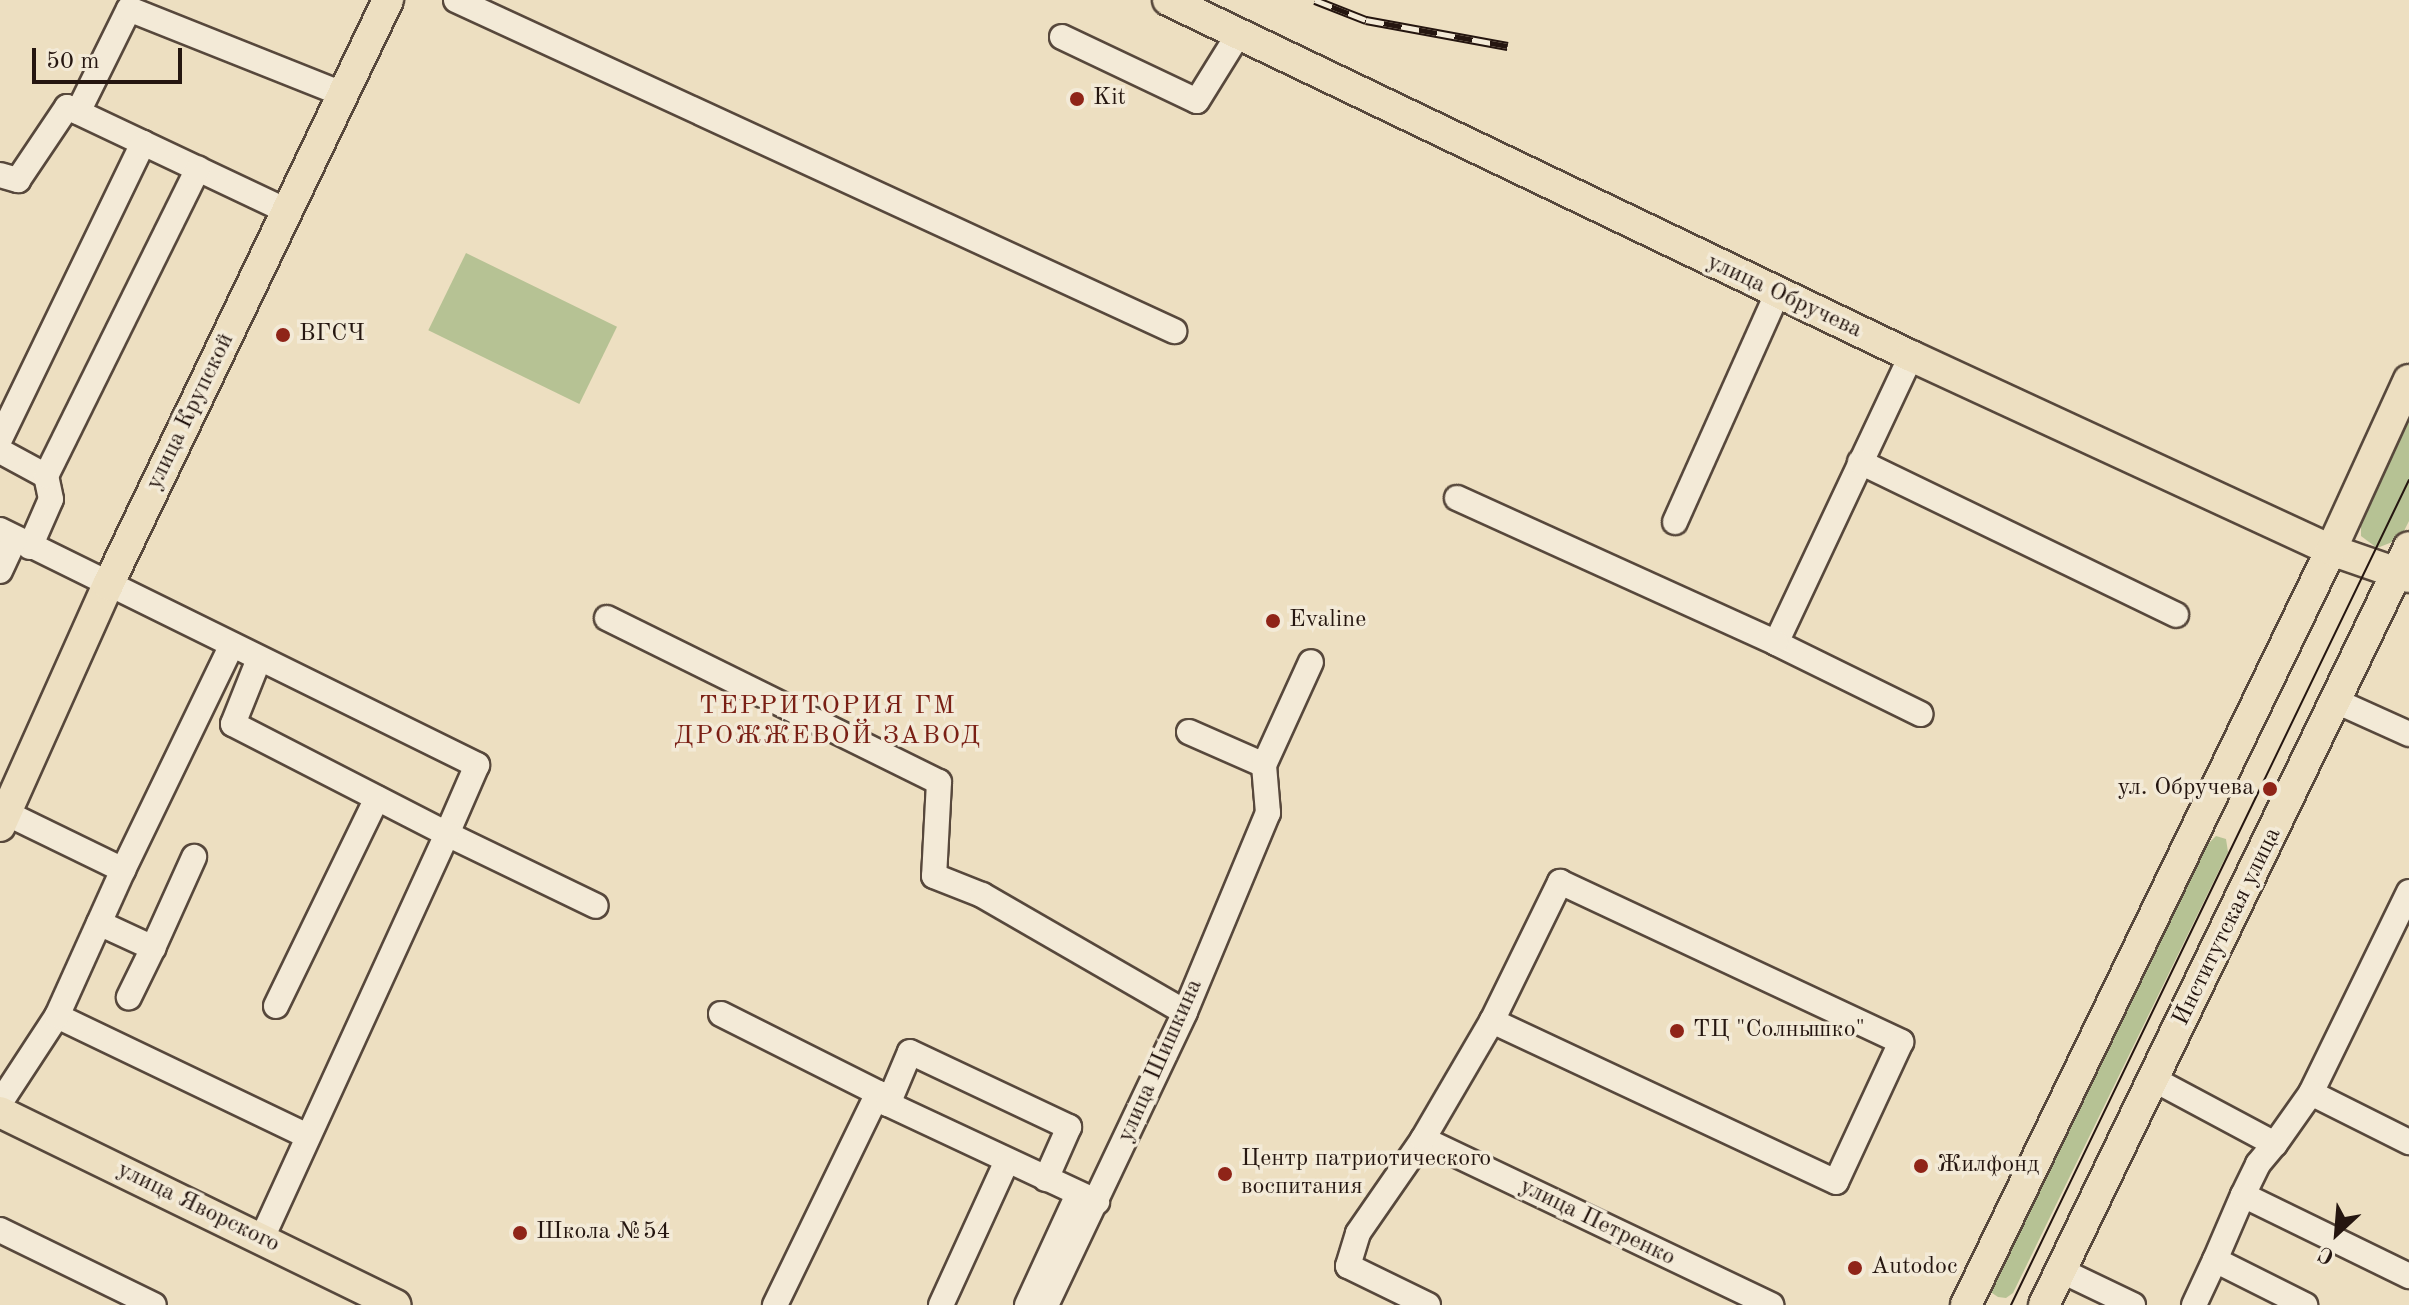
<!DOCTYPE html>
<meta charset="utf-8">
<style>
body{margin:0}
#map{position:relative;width:2409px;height:1305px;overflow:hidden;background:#eddfc1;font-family:"Old Standard TT",serif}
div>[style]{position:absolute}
.green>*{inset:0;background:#b6c294;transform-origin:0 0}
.roads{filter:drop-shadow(2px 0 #57483c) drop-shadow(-2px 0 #57483c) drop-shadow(0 2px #57483c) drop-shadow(0 -2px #57483c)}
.minor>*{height:24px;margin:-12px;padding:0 12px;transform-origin:12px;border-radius:12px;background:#f3ead7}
.major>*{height:30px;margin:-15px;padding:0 15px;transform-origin:15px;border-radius:15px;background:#eddfc1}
.tram>*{height:2px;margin:-1px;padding:0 1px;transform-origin:1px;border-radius:1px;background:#251610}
.rail>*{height:9px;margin-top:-4.5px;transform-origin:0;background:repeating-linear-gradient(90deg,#f3ead7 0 18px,#251610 0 36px);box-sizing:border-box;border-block:2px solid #251610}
.dots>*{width:22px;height:22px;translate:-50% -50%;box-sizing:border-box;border:4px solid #f3ead7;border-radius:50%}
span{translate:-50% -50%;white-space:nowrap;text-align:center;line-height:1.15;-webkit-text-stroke:7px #f3ead7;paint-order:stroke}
.poi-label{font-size:24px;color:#251610}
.left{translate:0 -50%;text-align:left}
.right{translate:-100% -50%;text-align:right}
.street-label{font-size:24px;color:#251610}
.neighbourhood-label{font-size:26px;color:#7a1f14;letter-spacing:2px}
.north{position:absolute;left:2297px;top:1193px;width:80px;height:80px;-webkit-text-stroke:6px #f3ead7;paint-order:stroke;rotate:206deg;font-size:22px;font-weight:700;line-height:32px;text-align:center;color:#251610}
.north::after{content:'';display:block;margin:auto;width:28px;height:36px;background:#251610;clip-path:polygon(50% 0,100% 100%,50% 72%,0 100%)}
.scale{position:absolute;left:32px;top:48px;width:150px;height:36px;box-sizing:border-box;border:4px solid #251610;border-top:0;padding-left:10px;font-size:24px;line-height:28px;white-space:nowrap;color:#251610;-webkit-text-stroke:6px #f3ead7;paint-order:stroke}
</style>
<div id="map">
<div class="green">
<i style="left:466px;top:253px;width:168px;height:86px;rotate:26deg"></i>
<i style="clip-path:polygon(2409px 416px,2409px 521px,2400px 539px,2377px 548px,2361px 536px,2361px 519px)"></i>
<i style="clip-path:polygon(2216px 836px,2226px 839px,2228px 852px,2013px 1293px,2006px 1298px,1998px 1297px,1989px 1291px,2200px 852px)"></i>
</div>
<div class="roads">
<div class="minor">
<i style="left:456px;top:0;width:791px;rotate:24.75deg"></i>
<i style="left:1062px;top:37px;width:149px;rotate:25.4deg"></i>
<i style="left:1197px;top:101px;width:78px;rotate:-58.2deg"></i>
<i style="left:78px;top:112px;width:115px;rotate:-63.7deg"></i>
<i style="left:129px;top:9px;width:230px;rotate:21.7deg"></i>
<i style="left:0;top:175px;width:19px;rotate:16deg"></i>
<i style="left:18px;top:180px;width:88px;rotate:-56.1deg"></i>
<i style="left:67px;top:107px;width:243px;rotate:25.3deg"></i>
<i style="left:1911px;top:356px;width:317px;rotate:115.2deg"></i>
<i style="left:1776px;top:643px;width:161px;rotate:26.2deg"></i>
<i style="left:0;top:439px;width:329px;rotate:-64.2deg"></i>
<i style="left:0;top:451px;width:52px;rotate:28.5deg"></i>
<i style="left:1860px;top:462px;width:351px;rotate:25.8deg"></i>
<i style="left:1457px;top:498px;width:350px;rotate:24.4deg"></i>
<i style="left:1675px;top:522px;width:250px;rotate:-65.9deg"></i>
<i style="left:0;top:530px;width:532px;rotate:26.23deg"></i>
<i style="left:477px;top:765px;width:75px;rotate:113.5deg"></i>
<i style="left:447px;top:834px;width:165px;rotate:25.8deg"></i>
<i style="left:30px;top:547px;width:52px;rotate:-66.4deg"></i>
<i style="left:51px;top:499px;width:24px;rotate:-102deg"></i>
<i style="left:46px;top:476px;width:343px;rotate:-63.7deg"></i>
<i style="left:0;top:571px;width:35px;rotate:-65deg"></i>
<i style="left:607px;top:618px;width:370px;rotate:26.3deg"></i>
<i style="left:939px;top:782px;width:94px;rotate:93deg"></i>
<i style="left:934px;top:876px;width:52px;rotate:21.6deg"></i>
<i style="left:982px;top:895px;width:234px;rotate:30deg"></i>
<i style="left:259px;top:659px;width:70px;rotate:111.8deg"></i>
<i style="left:233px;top:724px;width:241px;rotate:27.2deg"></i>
<i style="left:447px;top:834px;width:444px;rotate:114.6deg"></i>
<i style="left:2336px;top:701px;width:80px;rotate:24.3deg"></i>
<i style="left:1189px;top:732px;width:82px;rotate:23.7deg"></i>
<i style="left:1264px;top:765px;width:113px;rotate:-65.5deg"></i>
<i style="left:0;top:810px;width:137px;rotate:26deg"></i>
<i style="left:2409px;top:892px;width:224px;rotate:116deg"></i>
<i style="left:2311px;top:1093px;width:110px;rotate:26.6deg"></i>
<i style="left:99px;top:923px;width:60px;rotate:24.8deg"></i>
<i style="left:153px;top:948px;width:55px;rotate:116.1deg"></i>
<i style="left:153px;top:948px;width:100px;rotate:-65.7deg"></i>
<i style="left:276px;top:1006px;width:231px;rotate:-64.1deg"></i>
<i style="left:721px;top:1014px;width:176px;rotate:26.7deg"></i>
<i style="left:878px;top:1093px;width:236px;rotate:115.9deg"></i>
<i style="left:57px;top:1016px;width:278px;rotate:25.6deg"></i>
<i style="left:2155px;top:1080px;width:136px;rotate:28.1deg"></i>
<i style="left:2275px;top:1144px;width:62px;rotate:-54.8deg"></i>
<i style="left:878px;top:1093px;width:15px;rotate:48deg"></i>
<i style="left:888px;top:1104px;width:231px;rotate:25.1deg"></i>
<i style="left:0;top:1103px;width:104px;rotate:-56.8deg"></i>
<i style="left:57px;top:1016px;width:160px;rotate:-65.7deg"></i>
<i style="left:123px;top:870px;width:250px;rotate:-64.2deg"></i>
<i style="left:888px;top:1104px;width:56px;rotate:-67.1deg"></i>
<i style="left:910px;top:1052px;width:176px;rotate:25.3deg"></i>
<i style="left:1069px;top:1127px;width:57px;rotate:113.9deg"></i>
<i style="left:1423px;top:1139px;width:386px;rotate:25.5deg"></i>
<i style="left:2243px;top:1195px;width:34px;rotate:-64deg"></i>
<i style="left:2258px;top:1164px;width:26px;rotate:-50deg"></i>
<i style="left:0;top:1230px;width:171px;rotate:26deg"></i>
<i style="left:2215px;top:1260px;width:71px;rotate:-66.7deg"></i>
<i style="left:2243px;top:1195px;width:185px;rotate:26deg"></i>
<i style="left:2060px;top:1270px;width:81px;rotate:25.6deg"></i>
<i style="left:941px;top:1305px;width:158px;rotate:-65.4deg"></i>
<i style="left:1027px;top:1305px;width:122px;rotate:-65.3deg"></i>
<i style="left:1046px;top:1305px;width:324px;rotate:-64.6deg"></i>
<i style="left:1185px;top:1012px;width:216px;rotate:-67.4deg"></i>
<i style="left:1268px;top:813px;width:48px;rotate:-94.8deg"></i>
<i style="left:1428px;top:1305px;width:89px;rotate:-154deg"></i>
<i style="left:1348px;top:1266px;width:34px;rotate:-73deg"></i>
<i style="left:1358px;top:1233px;width:114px;rotate:-55.3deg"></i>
<i style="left:1423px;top:1139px;width:137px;rotate:-59.7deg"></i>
<i style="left:1492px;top:1021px;width:155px;rotate:-63.9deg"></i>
<i style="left:1560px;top:882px;width:377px;rotate:25.1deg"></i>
<i style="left:1901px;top:1042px;width:154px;rotate:114.9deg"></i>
<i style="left:1836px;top:1182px;width:380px;rotate:-154.9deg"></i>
<i style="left:2194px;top:1305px;width:50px;rotate:-65deg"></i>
<i style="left:2215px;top:1260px;width:101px;rotate:26.6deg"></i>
</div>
<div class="major">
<i style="left:1168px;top:0;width:824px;rotate:25.6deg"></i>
<i style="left:1911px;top:356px;width:463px;rotate:24.8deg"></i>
<i style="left:2331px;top:550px;width:83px;rotate:19.1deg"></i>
<i style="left:0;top:826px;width:264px;rotate:-65.9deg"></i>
<i style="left:108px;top:585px;width:649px;rotate:-64.42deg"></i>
<i style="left:0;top:1112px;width:440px;rotate:26deg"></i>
<i style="left:1966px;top:1305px;width:839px;rotate:-64.2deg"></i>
<i style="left:2331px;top:550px;width:187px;rotate:-65.4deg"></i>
<i style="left:2044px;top:1305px;width:841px;rotate:-64.29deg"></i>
</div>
</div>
<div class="tram">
<i style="left:2011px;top:1305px;width:916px;rotate:-64.25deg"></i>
</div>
<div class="rail">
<i style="left:1315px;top:0;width:55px;rotate:21.4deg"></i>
<i style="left:1366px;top:20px;width:144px;rotate:10.4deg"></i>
</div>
<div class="dots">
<i style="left:1077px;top:99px;background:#8f2418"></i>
<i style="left:283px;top:335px;background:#8f2418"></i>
<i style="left:1273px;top:621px;background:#8f2418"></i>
<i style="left:2270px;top:789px;background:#8f2418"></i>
<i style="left:1677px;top:1031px;background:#8f2418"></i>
<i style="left:1921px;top:1166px;background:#8f2418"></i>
<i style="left:1225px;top:1174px;background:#8f2418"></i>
<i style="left:520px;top:1233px;background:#8f2418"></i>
<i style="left:1855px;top:1268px;background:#8f2418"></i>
</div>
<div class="poi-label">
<span class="left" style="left:1093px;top:99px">Kit</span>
<span class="left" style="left:299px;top:335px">ВГСЧ</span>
<span class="left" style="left:1289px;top:621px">Evaline</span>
<span class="right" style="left:2254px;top:789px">ул. Обручева</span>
<span class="left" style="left:1693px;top:1031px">ТЦ "Солнышко"</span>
<span class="left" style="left:1241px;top:1174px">Центр патриотического<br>воспитания</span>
<span class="left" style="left:1937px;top:1166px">Жилфонд</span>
<span class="left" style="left:536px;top:1233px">Школа №54</span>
<span class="left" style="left:1871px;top:1268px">Autodoc</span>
</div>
<div class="street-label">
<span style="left:1784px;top:297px;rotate:25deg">улица Обручева</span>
<span style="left:191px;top:412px;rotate:-64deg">улица Крупской</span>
<span style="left:2228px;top:927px;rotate:-64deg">Институтская улица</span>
<span style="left:1161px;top:1061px;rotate:-66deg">улица Шишкина</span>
<span style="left:198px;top:1208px;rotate:26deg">улица Яворского</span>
<span style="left:1597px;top:1223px;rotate:26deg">улица Петренко</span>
</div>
<div class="neighbourhood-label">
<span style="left:828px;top:722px">ТЕРРИТОРИЯ ГМ<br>ДРОЖЖЕВОЙ ЗАВОД</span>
</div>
<div class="north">С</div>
<div class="scale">50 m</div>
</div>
